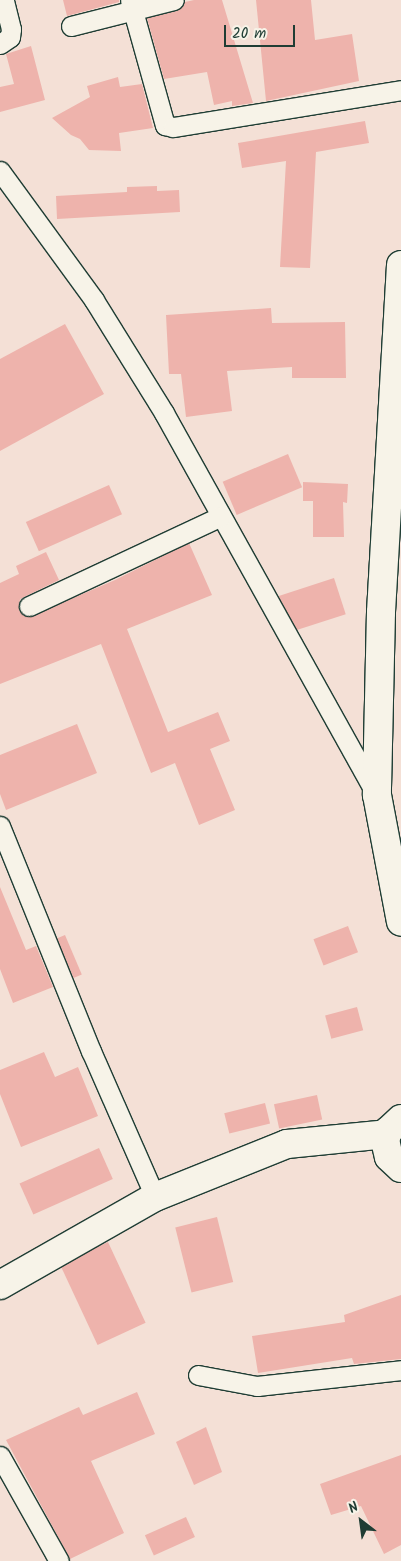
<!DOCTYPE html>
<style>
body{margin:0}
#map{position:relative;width:401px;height:1561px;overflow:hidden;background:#f4e0d6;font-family:Kalam,sans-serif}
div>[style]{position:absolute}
.building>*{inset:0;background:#eeb3ac;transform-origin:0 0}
.roads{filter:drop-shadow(1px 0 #1f3d34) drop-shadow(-1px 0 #1f3d34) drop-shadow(0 1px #1f3d34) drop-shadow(0 -1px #1f3d34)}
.street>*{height:19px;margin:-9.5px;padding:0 9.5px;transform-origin:9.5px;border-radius:9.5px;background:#f7f3e8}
.secondary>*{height:28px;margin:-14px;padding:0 14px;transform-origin:14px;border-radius:14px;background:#f7f3e8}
span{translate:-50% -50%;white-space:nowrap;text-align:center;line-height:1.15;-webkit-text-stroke:4px #f7f3e8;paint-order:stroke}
.north{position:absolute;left:336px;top:1496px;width:50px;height:50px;-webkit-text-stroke:4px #f7f3e8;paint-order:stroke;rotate:330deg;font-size:14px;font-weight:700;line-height:20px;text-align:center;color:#1f3d34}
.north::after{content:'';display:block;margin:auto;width:18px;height:22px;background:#1f3d34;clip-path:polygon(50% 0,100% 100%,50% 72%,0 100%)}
.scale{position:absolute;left:224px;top:25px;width:71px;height:22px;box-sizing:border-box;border:2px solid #1f3d34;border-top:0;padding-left:6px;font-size:15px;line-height:18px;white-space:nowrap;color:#1f3d34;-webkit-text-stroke:4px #f7f3e8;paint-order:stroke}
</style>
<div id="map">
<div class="building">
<i style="clip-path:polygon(63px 0,119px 0,119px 2px,67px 16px)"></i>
<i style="clip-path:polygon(194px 0,222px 0,253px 103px,232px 106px,232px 101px,214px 105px,207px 72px,164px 79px,147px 18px,177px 11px,185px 2px)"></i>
<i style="clip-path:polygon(256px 0,311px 0,315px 40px,352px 34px,359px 81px,266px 101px)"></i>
<i style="clip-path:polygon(31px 46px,45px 100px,0 112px,0 87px,14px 84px,6px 54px)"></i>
<i style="clip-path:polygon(118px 77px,120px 87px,142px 84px,153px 128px,119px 133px,121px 151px,89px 150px,80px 139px,71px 135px,52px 118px,90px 97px,87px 86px)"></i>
<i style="clip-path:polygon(365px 121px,369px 143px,316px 152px,310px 268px,280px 267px,286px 161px,242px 168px,238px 143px)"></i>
<i style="clip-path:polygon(157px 186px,157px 191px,179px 190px,180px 212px,57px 219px,56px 196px,127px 192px,127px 187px)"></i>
<i style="clip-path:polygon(271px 308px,272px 323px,345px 322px,346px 378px,292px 378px,292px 367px,227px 371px,232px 411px,186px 417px,181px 374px,169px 374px,166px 315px)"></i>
<i style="clip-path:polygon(65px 324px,104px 394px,0 451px,0 359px)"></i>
<i style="left:288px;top:454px;width:36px;height:71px;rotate:67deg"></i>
<i style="clip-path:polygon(303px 482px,348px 484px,347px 503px,343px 502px,344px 537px,313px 537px,313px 501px,303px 501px)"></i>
<i style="left:109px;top:485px;width:32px;height:91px;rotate:66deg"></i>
<i style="clip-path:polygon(189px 543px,212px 595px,127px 629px,168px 732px,218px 712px,230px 741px,210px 749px,235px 810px,199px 825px,175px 763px,151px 773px,101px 644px,0 684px,0 583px,19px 574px,16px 566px,46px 552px,59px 580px,20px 599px,19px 610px,29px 617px,115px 580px)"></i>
<i style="left:334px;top:578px;width:38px;height:58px;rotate:72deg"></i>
<i style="clip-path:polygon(77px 724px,97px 773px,6px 810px,0 794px,0 755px)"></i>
<i style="clip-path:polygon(0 887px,26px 950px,36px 946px,53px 987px,13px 1003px,0 969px)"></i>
<i style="left:348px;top:926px;width:28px;height:37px;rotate:69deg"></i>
<i style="left:65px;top:935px;width:43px;height:9px;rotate:67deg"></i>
<i style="left:357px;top:1007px;width:24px;height:33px;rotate:75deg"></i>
<i style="clip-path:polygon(44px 1052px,55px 1077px,78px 1067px,98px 1116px,21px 1147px,0 1094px,0 1070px)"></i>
<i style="left:317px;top:1095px;width:25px;height:44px;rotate:78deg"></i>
<i style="left:265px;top:1103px;width:21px;height:42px;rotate:76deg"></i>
<i style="left:99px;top:1148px;width:34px;height:87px;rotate:66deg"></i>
<i style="left:217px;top:1217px;width:67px;height:43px;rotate:76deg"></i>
<i style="left:108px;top:1242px;width:89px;height:53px;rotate:65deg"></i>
<i style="clip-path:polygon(401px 1295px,401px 1359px,354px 1364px,352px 1358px,258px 1373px,252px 1336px,345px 1322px,344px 1315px)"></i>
<i style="clip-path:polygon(137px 1392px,155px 1434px,91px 1461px,124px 1533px,70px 1559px,6px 1440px,79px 1407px,83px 1415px)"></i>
<i style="clip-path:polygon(206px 1427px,222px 1472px,194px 1485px,176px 1442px)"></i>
<i style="clip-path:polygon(401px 1455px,401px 1545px,384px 1554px,361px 1506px,331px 1515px,320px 1484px)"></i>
<i style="left:186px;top:1517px;width:22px;height:45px;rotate:66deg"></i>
</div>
<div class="roads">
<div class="street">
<i style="left:130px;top:0;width:130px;rotate:74.4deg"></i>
<i style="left:165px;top:125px;width:8px;rotate:14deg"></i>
<i style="left:173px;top:127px;width:231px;rotate:-9.2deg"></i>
<i style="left:71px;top:26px;width:106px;rotate:-14.2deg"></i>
<i style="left:0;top:44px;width:12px;rotate:-35deg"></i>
<i style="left:10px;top:37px;width:8px;rotate:-83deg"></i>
<i style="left:11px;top:29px;width:30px;rotate:-104deg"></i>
<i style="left:0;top:171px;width:160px;rotate:53.9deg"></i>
<i style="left:94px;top:300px;width:133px;rotate:58.2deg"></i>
<i style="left:164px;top:413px;width:436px;rotate:60.9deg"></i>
<i style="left:29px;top:606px;width:212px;rotate:-25.1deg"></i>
<i style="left:0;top:826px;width:243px;rotate:68deg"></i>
<i style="left:91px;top:1051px;width:159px;rotate:66.3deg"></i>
<i style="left:198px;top:1375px;width:60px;rotate:10.6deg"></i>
<i style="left:257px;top:1386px;width:145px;rotate:-6.3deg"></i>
<i style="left:0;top:1456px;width:120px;rotate:60.7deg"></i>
</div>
<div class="secondary">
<i style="left:401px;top:265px;width:348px;rotate:93.3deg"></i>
<i style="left:381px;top:612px;width:183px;rotate:91.3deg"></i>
<i style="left:377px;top:795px;width:129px;rotate:79.3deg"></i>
<i style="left:401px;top:1119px;width:18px;rotate:137deg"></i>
<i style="left:388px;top:1131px;width:9px;rotate:108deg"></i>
<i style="left:385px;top:1140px;width:17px;rotate:77deg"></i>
<i style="left:389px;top:1157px;width:16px;rotate:43deg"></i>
<i style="left:0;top:1285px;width:178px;rotate:-29.6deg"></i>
<i style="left:155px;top:1197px;width:142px;rotate:-21.9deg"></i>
<i style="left:287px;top:1144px;width:100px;rotate:-5.7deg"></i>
</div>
</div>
<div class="north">N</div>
<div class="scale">20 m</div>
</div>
